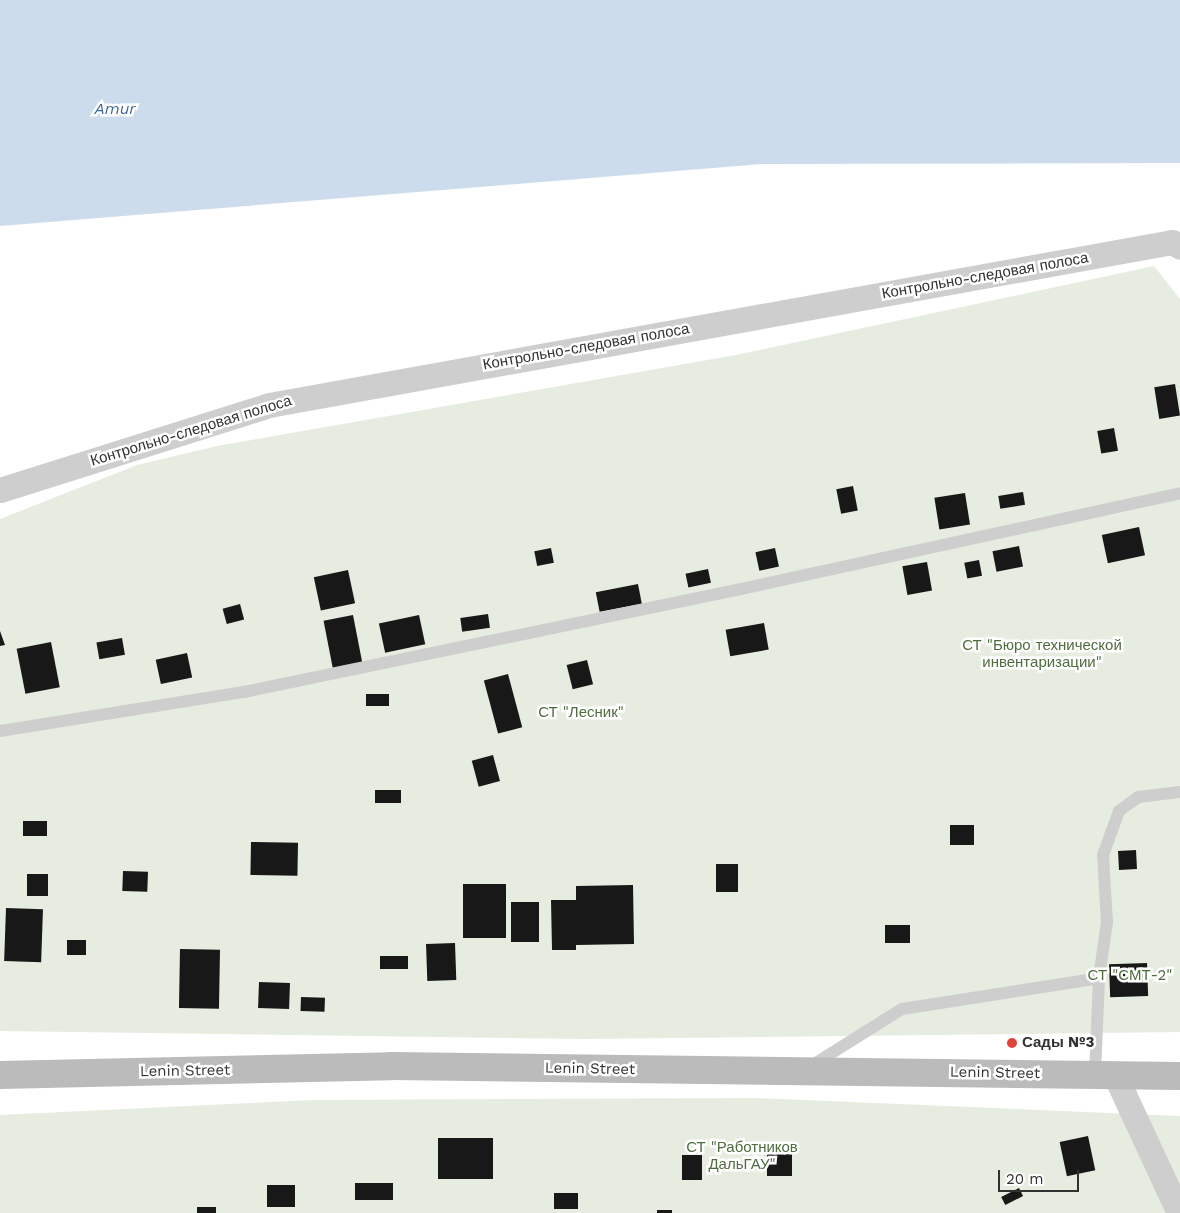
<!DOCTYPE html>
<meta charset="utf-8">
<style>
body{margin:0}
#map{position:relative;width:1180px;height:1213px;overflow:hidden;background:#fff;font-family:"Work Sans",sans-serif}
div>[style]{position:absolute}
.green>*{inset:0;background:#e6ede0}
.water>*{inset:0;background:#cddcec}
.building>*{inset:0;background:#181818;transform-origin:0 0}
.lane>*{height:12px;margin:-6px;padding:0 6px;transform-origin:6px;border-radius:6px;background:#cecece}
.street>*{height:25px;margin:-12.5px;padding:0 12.5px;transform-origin:12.5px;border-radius:12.5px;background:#cecece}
.secondary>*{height:28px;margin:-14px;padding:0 14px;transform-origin:14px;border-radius:14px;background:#bbb}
.dots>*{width:14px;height:14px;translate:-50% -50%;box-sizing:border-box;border:2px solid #fff;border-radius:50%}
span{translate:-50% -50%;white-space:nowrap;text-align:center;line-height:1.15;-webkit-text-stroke:5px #fff;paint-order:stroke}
.street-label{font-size:15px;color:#313131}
.park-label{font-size:15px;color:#4f6c3f}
.poi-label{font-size:15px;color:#313131;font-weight:700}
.left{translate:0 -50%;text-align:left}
.water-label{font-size:16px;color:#406892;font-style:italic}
.scale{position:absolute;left:998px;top:1170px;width:81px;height:22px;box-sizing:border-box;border:2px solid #313131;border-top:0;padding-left:6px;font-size:15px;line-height:18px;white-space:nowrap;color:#313131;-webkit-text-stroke:4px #fff;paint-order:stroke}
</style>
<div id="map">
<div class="green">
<i style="clip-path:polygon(1154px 266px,1180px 299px,1180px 1032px,586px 1039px,0 1031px,0 519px,137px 465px,217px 446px,736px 355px)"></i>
<i style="clip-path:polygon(757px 1098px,1180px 1116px,1180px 1213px,0 1213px,0 1115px,314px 1100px)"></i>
</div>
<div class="water">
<i style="clip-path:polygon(0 0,1180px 0,1180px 163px,762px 164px,0 226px)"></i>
</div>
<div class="building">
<i style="left:1175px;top:384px;width:32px;height:21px;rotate:81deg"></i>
<i style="left:1114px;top:428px;width:23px;height:17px;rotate:80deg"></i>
<i style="left:853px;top:486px;width:25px;height:17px;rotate:79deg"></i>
<i style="left:1023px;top:492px;width:13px;height:25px;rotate:81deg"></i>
<i style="left:965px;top:493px;width:32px;height:31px;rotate:81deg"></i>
<i style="left:1139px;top:527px;width:29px;height:38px;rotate:78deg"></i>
<i style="left:1019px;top:546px;width:21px;height:27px;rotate:79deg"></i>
<i style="left:551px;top:548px;width:15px;height:17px;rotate:79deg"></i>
<i style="left:775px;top:548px;width:19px;height:20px;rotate:78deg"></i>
<i style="left:979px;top:560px;width:16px;height:15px;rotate:79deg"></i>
<i style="left:927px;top:562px;width:29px;height:25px;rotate:80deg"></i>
<i style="left:708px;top:569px;width:14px;height:23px;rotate:78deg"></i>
<i style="left:348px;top:570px;width:34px;height:35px;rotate:78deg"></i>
<i style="left:638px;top:584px;width:20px;height:43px;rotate:79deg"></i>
<i style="left:240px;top:604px;width:16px;height:18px;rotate:75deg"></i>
<i style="left:488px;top:614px;width:14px;height:28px;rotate:82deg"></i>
<i style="left:353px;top:615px;width:49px;height:30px;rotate:79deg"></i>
<i style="left:419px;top:615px;width:30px;height:41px;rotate:78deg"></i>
<i style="left:764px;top:623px;width:27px;height:39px;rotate:80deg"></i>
<i style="clip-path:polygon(0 631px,5px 645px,0 646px)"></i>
<i style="left:122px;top:638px;width:17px;height:26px;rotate:80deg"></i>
<i style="left:51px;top:642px;width:46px;height:35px;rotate:79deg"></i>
<i style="left:187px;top:653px;width:25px;height:32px;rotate:78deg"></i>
<i style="left:587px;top:660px;width:25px;height:21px;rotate:76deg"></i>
<i style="left:508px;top:674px;width:55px;height:25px;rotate:75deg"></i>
<i style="left:366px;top:694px;width:23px;height:12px"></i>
<i style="left:493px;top:755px;width:27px;height:22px;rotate:75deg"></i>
<i style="left:375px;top:790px;width:26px;height:13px"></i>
<i style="left:23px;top:821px;width:24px;height:15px"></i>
<i style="left:950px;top:825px;width:24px;height:20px"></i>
<i style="left:251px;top:842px;width:47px;height:33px;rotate:1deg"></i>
<i style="left:1136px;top:850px;width:19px;height:18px;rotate:87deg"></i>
<i style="left:738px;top:864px;width:28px;height:22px;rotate:90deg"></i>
<i style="left:123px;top:871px;width:25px;height:20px;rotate:2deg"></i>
<i style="left:27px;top:874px;width:21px;height:22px"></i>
<i style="left:463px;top:884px;width:43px;height:54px"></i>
<i style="clip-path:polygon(633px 885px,634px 944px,576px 945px,576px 950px,552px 950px,551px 900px,576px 900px,576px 886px)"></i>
<i style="left:539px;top:902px;width:40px;height:28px;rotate:90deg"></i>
<i style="left:6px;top:908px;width:37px;height:53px;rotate:2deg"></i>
<i style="left:910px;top:925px;width:18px;height:25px;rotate:90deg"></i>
<i style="left:67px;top:940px;width:19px;height:15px"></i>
<i style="left:455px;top:943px;width:37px;height:29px;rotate:88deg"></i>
<i style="left:180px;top:949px;width:40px;height:59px;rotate:1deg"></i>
<i style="left:380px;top:956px;width:28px;height:13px"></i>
<i style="left:1147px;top:963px;width:33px;height:38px;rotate:88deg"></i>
<i style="left:259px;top:982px;width:31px;height:26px;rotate:2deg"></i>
<i style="left:301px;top:997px;width:24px;height:14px;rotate:2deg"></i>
<i style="left:1088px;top:1136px;width:35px;height:29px;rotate:78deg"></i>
<i style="left:493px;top:1138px;width:41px;height:55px;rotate:90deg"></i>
<i style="left:767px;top:1145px;width:25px;height:31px"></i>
<i style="left:682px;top:1155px;width:20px;height:25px"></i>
<i style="left:355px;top:1183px;width:38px;height:17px"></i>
<i style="left:267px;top:1185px;width:28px;height:22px"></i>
<i style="left:1019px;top:1188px;width:9px;height:20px;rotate:63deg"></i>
<i style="left:554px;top:1193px;width:24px;height:16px"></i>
<i style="left:197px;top:1207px;width:19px;height:6px"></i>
<i style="left:657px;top:1210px;width:15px;height:3px"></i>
</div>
<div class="lane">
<i style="left:0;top:731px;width:247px;rotate:-9.1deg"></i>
<i style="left:244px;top:692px;width:508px;rotate:-11.71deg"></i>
<i style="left:741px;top:589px;width:449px;rotate:-12.3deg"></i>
<i style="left:811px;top:1066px;width:107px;rotate:-32.1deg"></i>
<i style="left:902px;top:1009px;width:199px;rotate:-8.9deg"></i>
<i style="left:1095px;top:1074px;width:96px;rotate:-87.6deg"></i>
<i style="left:1099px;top:978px;width:57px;rotate:-81.9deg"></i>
<i style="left:1107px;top:922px;width:67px;rotate:-93.4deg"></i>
<i style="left:1103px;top:855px;width:47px;rotate:-70deg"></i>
<i style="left:1119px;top:811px;width:24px;rotate:-36deg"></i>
<i style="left:1138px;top:797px;width:42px;rotate:-6.8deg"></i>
</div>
<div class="street">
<i style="left:0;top:490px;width:282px;rotate:-17.5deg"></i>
<i style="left:269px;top:405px;width:918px;rotate:-10.23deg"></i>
<i style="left:1172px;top:242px;width:9px;rotate:32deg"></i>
<i style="left:1115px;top:1075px;width:152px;rotate:65.1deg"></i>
</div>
<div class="secondary">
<i style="left:0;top:1075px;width:391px;rotate:-1.3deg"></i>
<i style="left:391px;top:1066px;width:789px;rotate:0.73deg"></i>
</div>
<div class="dots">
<i style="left:1012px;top:1043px;background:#e1433b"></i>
</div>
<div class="street-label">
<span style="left:985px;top:276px;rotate:-10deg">Контрольно-следовая полоса</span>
<span style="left:586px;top:347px;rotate:-10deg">Контрольно-следовая полоса</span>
<span style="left:191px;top:431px;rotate:-17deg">Контрольно-следовая полоса</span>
<span style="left:590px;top:1069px;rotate:1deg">Lenin Street</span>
<span style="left:185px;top:1071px;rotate:-1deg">Lenin Street</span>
<span style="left:995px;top:1073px;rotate:1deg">Lenin Street</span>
</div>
<div class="park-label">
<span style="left:1042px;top:654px">СТ "Бюро технической<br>инвентаризации"</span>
<span style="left:581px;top:713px">СТ "Лесник"</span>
<span style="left:1130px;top:976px">СТ "СМТ-2"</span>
<span style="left:742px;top:1156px">СТ "Работников<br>ДальГАУ"</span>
</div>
<div class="poi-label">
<span class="left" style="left:1022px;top:1043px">Сады №3</span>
</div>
<div class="water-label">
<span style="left:115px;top:109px">Amur</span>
</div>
<div class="scale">20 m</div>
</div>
